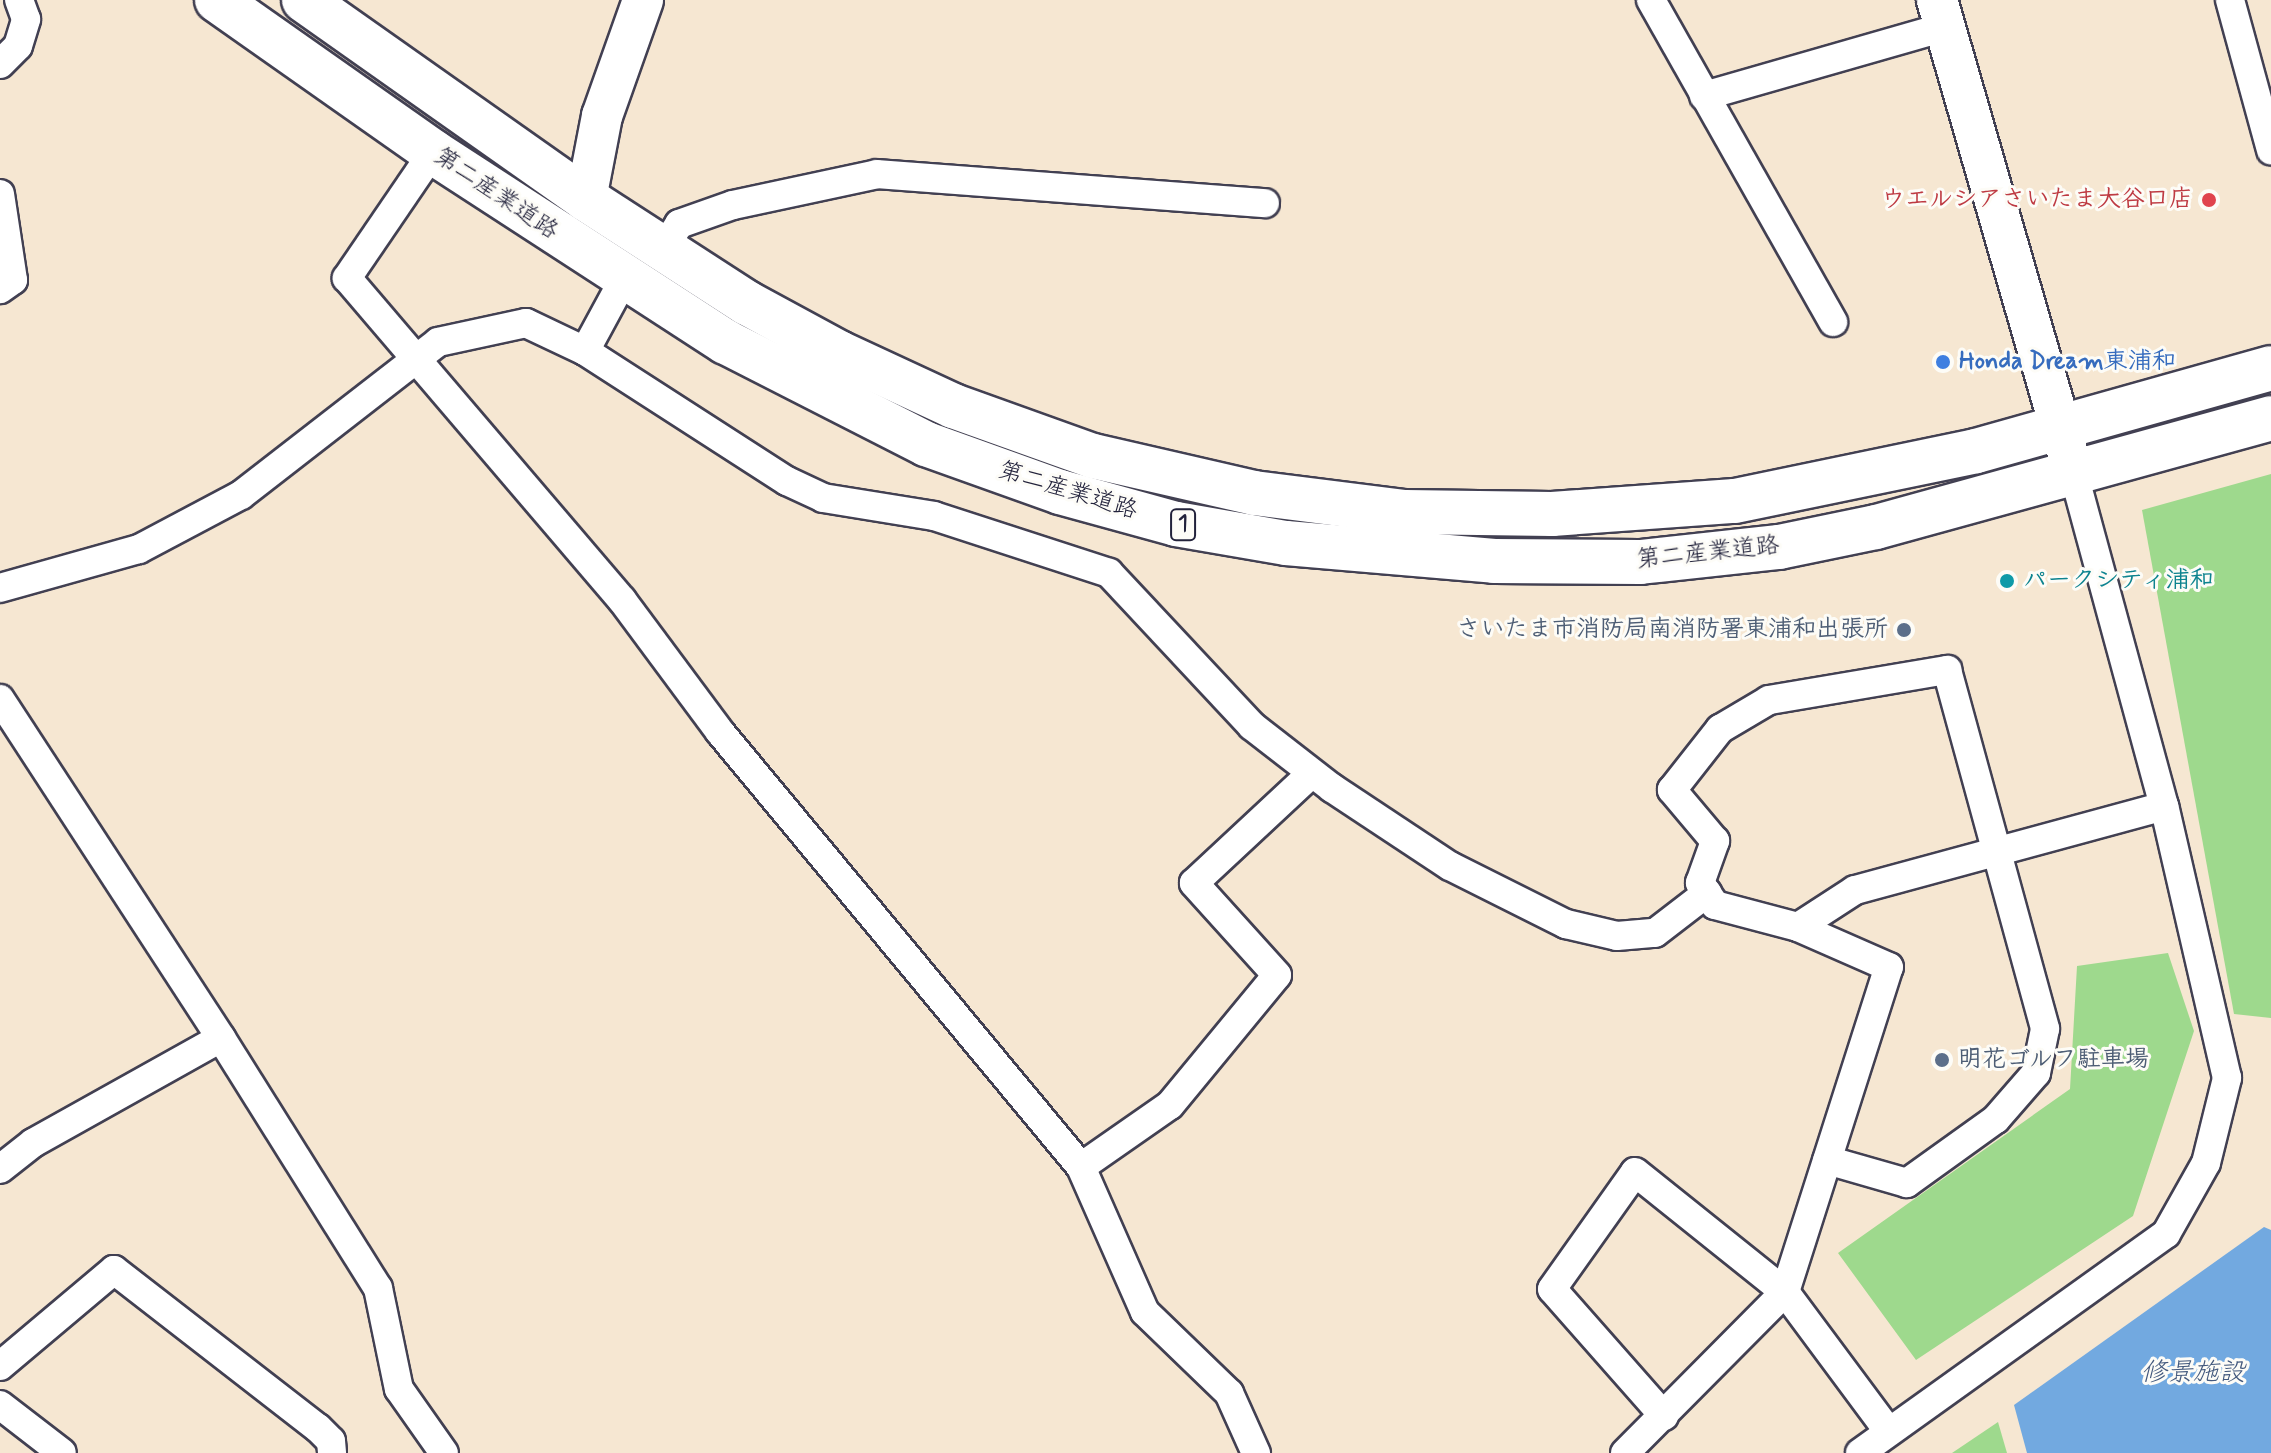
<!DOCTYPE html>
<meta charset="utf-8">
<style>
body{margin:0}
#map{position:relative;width:2271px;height:1453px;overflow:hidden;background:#f6e7d2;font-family:Mynerve,"Klee One",sans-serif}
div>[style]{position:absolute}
.green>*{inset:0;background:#9ed98d}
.water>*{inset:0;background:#72a9e0}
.roads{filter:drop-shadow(2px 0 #424052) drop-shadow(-2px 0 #424052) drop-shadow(0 2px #424052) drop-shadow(0 -2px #424052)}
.street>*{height:28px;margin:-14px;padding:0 14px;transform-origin:14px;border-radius:14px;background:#fff}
.secondary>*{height:40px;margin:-20px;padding:0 20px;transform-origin:20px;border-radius:20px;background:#fff}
.primary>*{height:44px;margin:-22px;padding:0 22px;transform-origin:22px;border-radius:22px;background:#fff}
.dots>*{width:22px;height:22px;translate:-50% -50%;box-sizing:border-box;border:4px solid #fdfcf7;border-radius:50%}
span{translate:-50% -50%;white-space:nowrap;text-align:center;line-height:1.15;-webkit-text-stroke:6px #fdfcf7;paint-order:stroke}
.shield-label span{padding:2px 6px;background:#fdfcf7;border:2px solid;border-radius:6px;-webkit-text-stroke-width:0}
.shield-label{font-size:22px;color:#22223b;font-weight:700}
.street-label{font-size:24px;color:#22223b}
.health-label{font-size:24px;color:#be3a42;font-weight:700}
.right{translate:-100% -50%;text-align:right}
.shop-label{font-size:24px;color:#366cbe;font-weight:700}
.left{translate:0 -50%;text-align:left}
.culture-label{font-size:24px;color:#0d838f;font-weight:700}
.service-label{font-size:24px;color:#4e5e75;font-weight:700}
.water-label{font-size:26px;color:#42587d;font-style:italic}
</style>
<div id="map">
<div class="green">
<i style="clip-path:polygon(2271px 474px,2271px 1018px,2234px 1014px,2142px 510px)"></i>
<i style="clip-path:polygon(2168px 953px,2194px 1031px,2133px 1216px,1916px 1360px,1838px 1253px,2070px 1089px,2077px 966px)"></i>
<i style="clip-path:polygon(1998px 1422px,2007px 1453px,1952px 1453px)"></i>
</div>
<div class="water">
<i style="clip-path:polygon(2264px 1227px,2271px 1230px,2271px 1453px,2027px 1453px,2014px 1405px)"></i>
</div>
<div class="roads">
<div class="street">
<i style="left:1651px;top:0;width:370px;rotate:60.5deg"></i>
<i style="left:2230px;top:0;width:156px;rotate:74.7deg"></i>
<i style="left:0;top:64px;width:25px;rotate:-45deg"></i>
<i style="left:18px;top:46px;width:28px;rotate:-73deg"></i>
<i style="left:26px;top:19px;width:20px;rotate:-110deg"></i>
<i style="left:1704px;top:96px;width:250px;rotate:-16deg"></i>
<i style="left:433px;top:152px;width:153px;rotate:124.3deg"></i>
<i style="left:347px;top:278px;width:423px;rotate:49.5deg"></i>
<i style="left:622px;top:600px;width:164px;rotate:53.4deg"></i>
<i style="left:720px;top:732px;width:565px;rotate:50.31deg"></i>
<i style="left:1081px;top:1167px;width:158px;rotate:66.2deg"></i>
<i style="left:1145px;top:1312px;width:117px;rotate:44deg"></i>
<i style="left:1229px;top:1393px;width:66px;rotate:65.8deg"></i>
<i style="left:0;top:194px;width:87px;rotate:81.4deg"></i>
<i style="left:13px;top:280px;width:16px;rotate:145deg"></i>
<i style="left:663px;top:249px;width:30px;rotate:-57deg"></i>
<i style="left:679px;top:224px;width:57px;rotate:-19.4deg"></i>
<i style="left:733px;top:205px;width:147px;rotate:-12.1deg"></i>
<i style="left:877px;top:174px;width:389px;rotate:4.3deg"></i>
<i style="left:585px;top:351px;width:240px;rotate:32.8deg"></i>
<i style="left:787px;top:481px;width:40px;rotate:25deg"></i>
<i style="left:823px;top:498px;width:112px;rotate:9.2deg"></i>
<i style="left:934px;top:516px;width:184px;rotate:18deg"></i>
<i style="left:1109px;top:573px;width:209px;rotate:46.9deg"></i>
<i style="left:1252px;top:726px;width:101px;rotate:37.8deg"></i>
<i style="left:1332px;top:788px;width:141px;rotate:33.5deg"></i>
<i style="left:1450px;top:866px;width:130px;rotate:26.6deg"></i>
<i style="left:1566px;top:924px;width:52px;rotate:13.2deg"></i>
<i style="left:1617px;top:936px;width:38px;rotate:-5deg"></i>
<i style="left:1655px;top:933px;width:66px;rotate:-37.6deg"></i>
<i style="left:0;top:588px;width:144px;rotate:-15.7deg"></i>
<i style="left:139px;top:549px;width:115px;rotate:-27.9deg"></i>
<i style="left:241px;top:495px;width:249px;rotate:-37.8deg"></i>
<i style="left:438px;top:342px;width:90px;rotate:-12.2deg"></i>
<i style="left:526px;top:323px;width:65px;rotate:25.4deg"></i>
<i style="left:585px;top:351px;width:82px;rotate:-61.6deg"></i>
<i style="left:0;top:699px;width:405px;rotate:56.9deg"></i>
<i style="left:221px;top:1038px;width:295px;rotate:57.9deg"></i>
<i style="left:378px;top:1288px;width:103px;rotate:78.3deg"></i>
<i style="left:399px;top:1389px;width:78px;rotate:54.9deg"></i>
<i style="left:1798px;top:927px;width:68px;rotate:-33deg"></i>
<i style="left:1855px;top:890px;width:320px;rotate:-15.2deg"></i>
<i style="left:1081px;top:1167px;width:108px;rotate:-34.9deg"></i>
<i style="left:1170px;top:1105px;width:168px;rotate:-50.5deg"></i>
<i style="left:1277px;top:975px;width:124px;rotate:-132.1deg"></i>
<i style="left:1194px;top:883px;width:161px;rotate:-43deg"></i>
<i style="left:0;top:1169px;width:42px;rotate:-38.2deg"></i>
<i style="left:33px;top:1143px;width:215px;rotate:-29.2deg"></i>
<i style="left:0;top:1366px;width:149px;rotate:-40.1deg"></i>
<i style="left:114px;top:1270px;width:258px;rotate:37.8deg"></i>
<i style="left:318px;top:1428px;width:18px;rotate:45deg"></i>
<i style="left:331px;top:1441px;width:12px;rotate:85deg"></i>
<i style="left:0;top:1405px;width:78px;rotate:37.7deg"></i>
<i style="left:1664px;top:1416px;width:169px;rotate:-131.4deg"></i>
<i style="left:1552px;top:1289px;width:143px;rotate:-54.6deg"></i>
<i style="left:1635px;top:1172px;width:192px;rotate:38.7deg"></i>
<i style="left:1785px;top:1292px;width:174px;rotate:53.4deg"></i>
<i style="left:1625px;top:1453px;width:227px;rotate:-45.2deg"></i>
<i style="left:1785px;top:1292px;width:341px;rotate:-72.3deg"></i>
<i style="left:1889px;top:967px;width:99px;rotate:-156.3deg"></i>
<i style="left:1798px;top:927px;width:86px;rotate:-165.2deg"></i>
<i style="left:1715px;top:905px;width:27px;rotate:-124deg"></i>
<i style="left:1700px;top:883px;width:45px;rotate:-70.3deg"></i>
<i style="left:1715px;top:841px;width:67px;rotate:-130.1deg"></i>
<i style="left:1672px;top:790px;width:78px;rotate:-51.8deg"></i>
<i style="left:1720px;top:729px;width:57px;rotate:-30.6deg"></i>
<i style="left:1769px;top:700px;width:181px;rotate:-9.6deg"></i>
<i style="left:1947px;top:670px;width:372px;rotate:74.7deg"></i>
<i style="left:2045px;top:1029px;width:45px;rotate:101.6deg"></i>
<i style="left:2036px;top:1073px;width:61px;rotate:131deg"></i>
<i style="left:1996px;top:1119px;width:110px;rotate:144.3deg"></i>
<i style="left:1907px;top:1183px;width:83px;rotate:-164deg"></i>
<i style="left:1860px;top:1453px;width:376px;rotate:-35.6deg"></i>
<i style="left:2166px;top:1234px;width:81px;rotate:-60.6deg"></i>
<i style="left:2206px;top:1163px;width:88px;rotate:-76.1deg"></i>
<i style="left:2227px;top:1078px;width:279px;rotate:-103deg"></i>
<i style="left:2164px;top:806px;width:346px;rotate:-105.2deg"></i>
</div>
<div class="secondary">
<i style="left:1937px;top:0;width:491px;rotate:73.9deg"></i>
<i style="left:586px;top:199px;width:85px;rotate:-79.1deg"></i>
<i style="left:602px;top:116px;width:123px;rotate:-70.5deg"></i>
</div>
<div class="primary">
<i style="left:217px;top:0;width:264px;rotate:35.1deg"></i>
<i style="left:433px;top:152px;width:349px;rotate:33deg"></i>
<i style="left:726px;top:342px;width:225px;rotate:27deg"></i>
<i style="left:926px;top:444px;width:142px;rotate:19.7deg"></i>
<i style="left:1060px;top:492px;width:120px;rotate:15.4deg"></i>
<i style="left:1176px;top:524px;width:112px;rotate:9.8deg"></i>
<i style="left:1286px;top:543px;width:209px;rotate:4.9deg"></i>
<i style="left:1494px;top:561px;width:146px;rotate:0.4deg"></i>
<i style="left:1640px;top:562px;width:140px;rotate:-6.2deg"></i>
<i style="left:1779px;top:547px;width:99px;rotate:-11.7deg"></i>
<i style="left:1876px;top:527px;width:410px;rotate:-15.4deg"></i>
<i style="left:304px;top:0;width:345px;rotate:35.2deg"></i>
<i style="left:586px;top:199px;width:192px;rotate:32.9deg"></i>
<i style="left:747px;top:303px;width:105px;rotate:28.5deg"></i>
<i style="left:839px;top:353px;width:126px;rotate:24.9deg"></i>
<i style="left:953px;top:406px;width:149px;rotate:19.7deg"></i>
<i style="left:1093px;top:456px;width:165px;rotate:12.9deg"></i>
<i style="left:1254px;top:493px;width:152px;rotate:7.2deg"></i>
<i style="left:1405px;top:512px;width:147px;rotate:0.8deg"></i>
<i style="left:1552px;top:514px;width:183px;rotate:-4.1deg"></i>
<i style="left:1735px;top:501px;width:246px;rotate:-11.7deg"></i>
<i style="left:1976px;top:451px;width:306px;rotate:-15.7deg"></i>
</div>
</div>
<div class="dots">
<i style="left:2209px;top:200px;background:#e0444e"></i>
<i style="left:1943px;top:362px;background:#3f7fe0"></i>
<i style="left:2007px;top:581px;background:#0f9aa8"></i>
<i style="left:1904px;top:630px;background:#5c6f8a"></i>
<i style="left:1942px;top:1060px;background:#5c6f8a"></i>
</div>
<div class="shield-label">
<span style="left:1183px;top:525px">1</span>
</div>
<div class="street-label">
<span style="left:496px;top:194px;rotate:34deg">第二産業道路</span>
<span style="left:1068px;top:491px;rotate:17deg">第二産業道路</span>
<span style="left:1708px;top:553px;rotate:-6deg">第二産業道路</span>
</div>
<div class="health-label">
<span class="right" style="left:2193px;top:200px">ウエルシアさいたま大谷口店</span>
</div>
<div class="shop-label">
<span class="left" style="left:1959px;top:362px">Honda Dream東浦和</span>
</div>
<div class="culture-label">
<span class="left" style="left:2023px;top:581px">パークシティ浦和</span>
</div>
<div class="service-label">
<span class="right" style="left:1888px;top:630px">さいたま市消防局南消防署東浦和出張所</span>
<span class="left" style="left:1958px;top:1060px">明花ゴルフ駐車場</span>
</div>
<div class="water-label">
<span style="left:2193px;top:1374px">修景施設</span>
</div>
</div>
